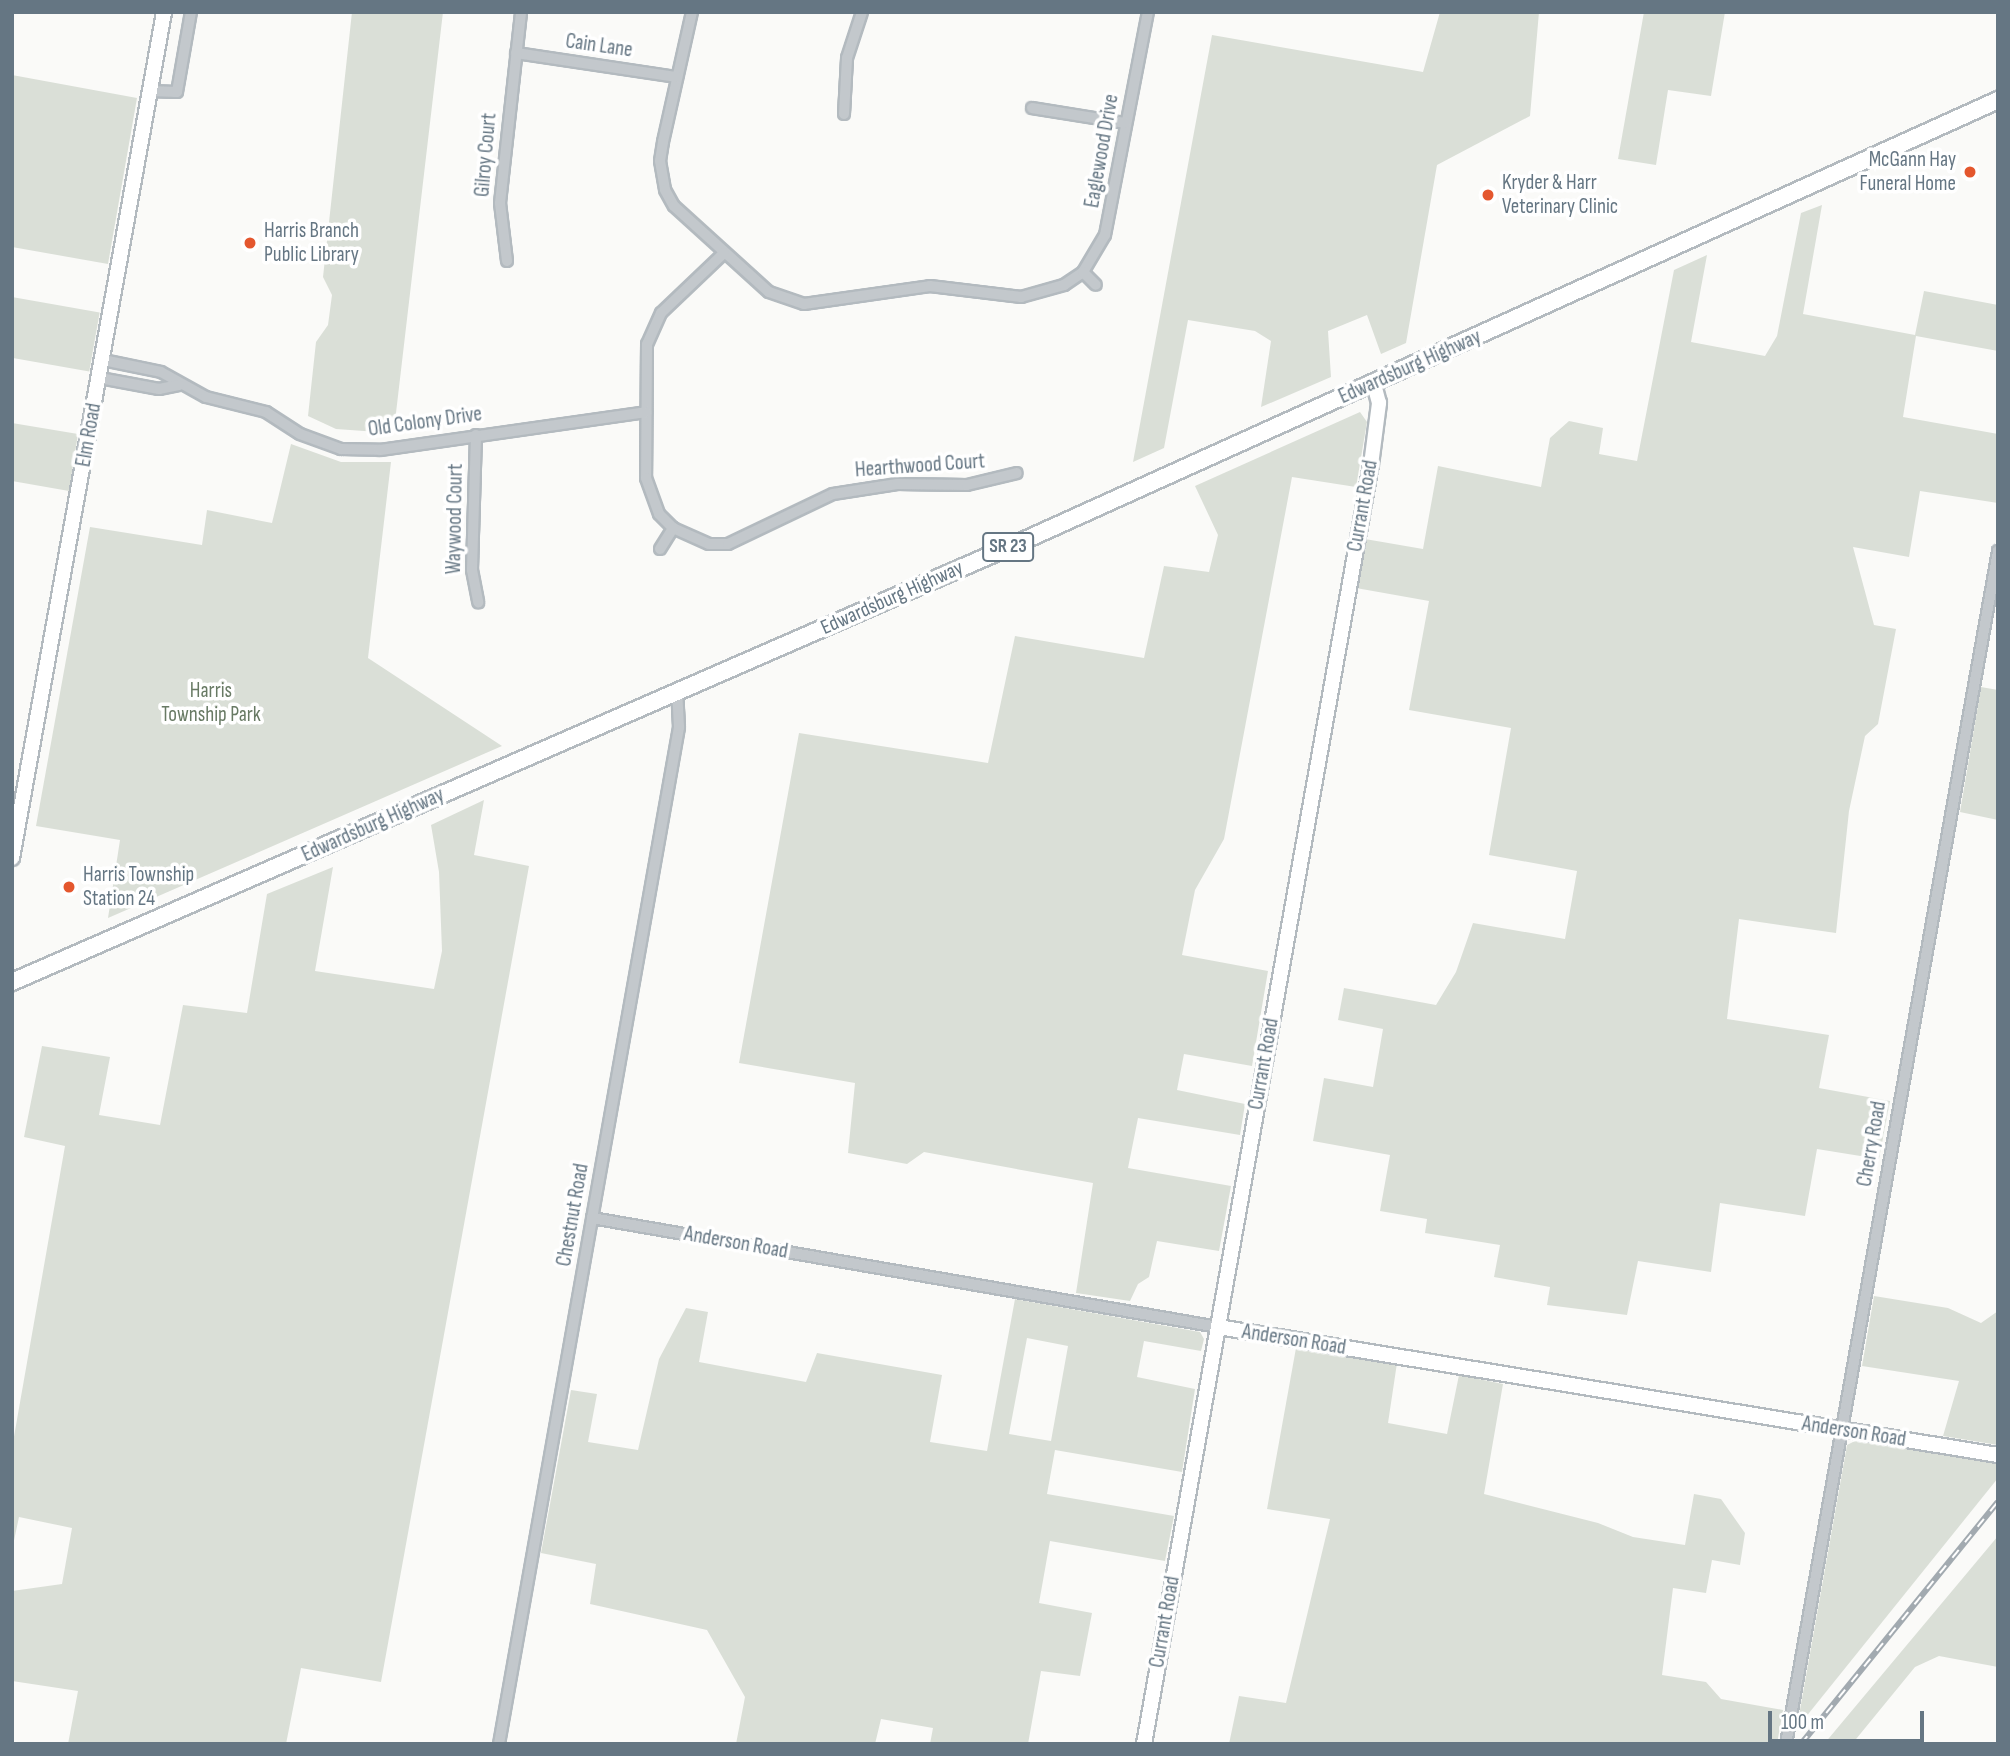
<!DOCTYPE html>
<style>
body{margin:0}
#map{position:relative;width:2010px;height:1756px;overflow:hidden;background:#fafaf8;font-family:"Sofia Sans Condensed",sans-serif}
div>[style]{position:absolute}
.green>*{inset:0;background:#dadfd7;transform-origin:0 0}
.roads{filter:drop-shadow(2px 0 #b3babf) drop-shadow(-2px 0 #b3babf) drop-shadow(0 2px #b3babf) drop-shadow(0 -2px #b3babf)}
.street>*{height:10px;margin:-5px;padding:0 5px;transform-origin:5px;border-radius:5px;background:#c3c8cc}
.secondary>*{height:14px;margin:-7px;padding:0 7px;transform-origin:7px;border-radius:7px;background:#fff}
.primary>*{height:16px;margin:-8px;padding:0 8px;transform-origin:8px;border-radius:8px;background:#fff}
.rail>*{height:6px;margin-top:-3px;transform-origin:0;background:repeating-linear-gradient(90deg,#fff 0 10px,#a2aab0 0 20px);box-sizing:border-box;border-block:2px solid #a2aab0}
.dots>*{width:19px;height:19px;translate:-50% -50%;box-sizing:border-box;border:4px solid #fff;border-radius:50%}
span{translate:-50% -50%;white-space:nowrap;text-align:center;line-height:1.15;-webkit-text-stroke:7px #fff;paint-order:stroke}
.shield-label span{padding:2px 5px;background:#fff;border:2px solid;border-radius:5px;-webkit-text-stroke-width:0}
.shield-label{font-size:19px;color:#657683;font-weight:700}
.street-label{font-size:21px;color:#657683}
.poi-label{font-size:21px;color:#657683}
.right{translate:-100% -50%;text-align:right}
.left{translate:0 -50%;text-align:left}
.park-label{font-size:21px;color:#687a64}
.frame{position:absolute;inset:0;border:14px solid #657683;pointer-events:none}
.scale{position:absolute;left:1768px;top:1711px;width:156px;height:32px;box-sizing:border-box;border:4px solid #657683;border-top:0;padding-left:9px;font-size:21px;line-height:24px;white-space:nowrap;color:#657683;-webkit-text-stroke:5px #fff;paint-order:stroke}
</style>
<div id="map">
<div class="green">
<i style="clip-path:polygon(352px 12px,443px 12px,394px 430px,378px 432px,336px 429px,308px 416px,316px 342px,328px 325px,332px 295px,323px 277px)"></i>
<i style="clip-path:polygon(1440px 12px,1539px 12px,1530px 116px,1437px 165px,1406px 343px,1381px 354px,1367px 315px,1328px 331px,1331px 377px,1261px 407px,1271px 341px,1255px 331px,1188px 320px,1164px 448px,1133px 462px,1212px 35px,1423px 72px)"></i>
<i style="clip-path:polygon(1644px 12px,1725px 12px,1711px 96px,1668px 90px,1656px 165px,1618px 159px)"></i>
<i style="clip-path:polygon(12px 75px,137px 98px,108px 264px,12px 247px)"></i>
<i style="clip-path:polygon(1822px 205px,1803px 314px,1915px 335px,1924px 291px,1998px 305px,1998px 351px,1916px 336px,1903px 417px,1998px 434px,1998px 503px,1920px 491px,1909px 557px,1853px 547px,1874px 625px,1896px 629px,1878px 724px,1865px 736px,1849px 811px,1836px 933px,1739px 919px,1727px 1019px,1829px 1035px,1819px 1088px,1890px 1101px,1879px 1159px,1817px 1149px,1805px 1216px,1720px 1203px,1711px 1272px,1638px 1261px,1627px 1315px,1547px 1305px,1550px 1287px,1494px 1277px,1500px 1245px,1425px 1233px,1427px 1219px,1380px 1211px,1390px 1155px,1313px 1141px,1324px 1078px,1373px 1087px,1383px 1029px,1338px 1020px,1344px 988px,1436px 1005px,1456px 972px,1473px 923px,1565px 939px,1577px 871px,1489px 855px,1511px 728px,1409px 710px,1429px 601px,1356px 588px,1365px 539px,1423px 549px,1438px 466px,1541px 487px,1550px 438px,1569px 421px,1603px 428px,1599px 454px,1637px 461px,1674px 270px,1707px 255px,1691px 342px,1765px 356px,1777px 336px,1801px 213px)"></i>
<i style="left:12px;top:297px;width:89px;height:60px;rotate:10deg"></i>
<i style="clip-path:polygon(1360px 412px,1367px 422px,1356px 487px,1292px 477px,1224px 839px,1195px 890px,1182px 955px,1268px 971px,1252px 1066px,1184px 1054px,1177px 1090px,1245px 1104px,1240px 1135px,1138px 1118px,1128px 1168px,1231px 1186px,1219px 1251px,1157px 1241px,1149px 1277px,1138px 1284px,1130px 1301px,1076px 1293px,1093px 1183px,924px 1152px,907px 1164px,848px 1153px,855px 1083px,739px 1063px,799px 733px,988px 763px,1015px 636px,1144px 658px,1164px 566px,1209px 572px,1218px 535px,1195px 486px)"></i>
<i style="clip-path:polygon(12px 423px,78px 434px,69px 491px,12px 481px)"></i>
<i style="clip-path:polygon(291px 444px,341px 462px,391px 462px,368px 658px,502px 746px,108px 918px,120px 840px,36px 826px,90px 527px,202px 545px,207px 510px,272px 523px)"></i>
<i style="clip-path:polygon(1981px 687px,1998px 690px,1998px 820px,1960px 812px)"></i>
<i style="clip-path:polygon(484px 800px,474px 855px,529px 866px,381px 1682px,301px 1668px,286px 1744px,68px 1744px,78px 1691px,12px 1681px,12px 1591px,62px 1584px,72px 1528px,19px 1517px,12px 1550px,12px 1448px,65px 1146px,24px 1137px,42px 1046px,110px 1057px,99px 1115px,160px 1125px,183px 1005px,247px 1013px,267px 894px,333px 867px,315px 971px,434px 989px,442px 951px,439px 872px,431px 825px)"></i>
<i style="clip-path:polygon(1874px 1296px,1948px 1308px,1981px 1323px,1998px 1311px,1998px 1445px,1943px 1436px,1959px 1381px,1862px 1366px)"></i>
<i style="clip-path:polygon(evenodd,1015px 1299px,1200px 1332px,1204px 1339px,1201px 1351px,1144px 1341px,1137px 1377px,1195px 1389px,1182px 1472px,1055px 1450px,1047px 1494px,1174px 1516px,1165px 1561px,1050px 1541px,1039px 1603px,1092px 1613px,1080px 1676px,1041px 1671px,1028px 1744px,930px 1744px,933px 1728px,881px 1719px,875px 1744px,736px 1744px,745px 1697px,707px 1630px,590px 1604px,596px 1564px,541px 1553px,571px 1390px,597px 1394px,588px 1442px,638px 1450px,659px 1359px,686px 1308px,708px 1312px,699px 1362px,806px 1382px,817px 1353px,942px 1375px,930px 1442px,987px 1451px,1015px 1299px,1027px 1338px,1068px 1346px,1051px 1441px,1009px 1434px,1027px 1338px)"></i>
<i style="clip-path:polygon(1296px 1348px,1397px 1363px,1388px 1423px,1447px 1434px,1459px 1375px,1503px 1384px,1484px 1494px,1598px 1523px,1633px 1537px,1685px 1545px,1694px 1494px,1721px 1499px,1745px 1533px,1740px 1565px,1712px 1560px,1706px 1593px,1673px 1588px,1662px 1675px,1706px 1682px,1721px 1699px,1783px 1710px,1777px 1744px,1229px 1744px,1239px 1696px,1286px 1703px,1330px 1519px,1267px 1509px)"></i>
<i style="clip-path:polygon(1861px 1438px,1998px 1462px,1998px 1478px,1801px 1723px,1798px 1721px,1847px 1445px)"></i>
<i style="clip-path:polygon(1998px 1536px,1998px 1667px,1939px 1656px,1915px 1667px,1852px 1744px,1824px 1744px)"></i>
</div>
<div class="roads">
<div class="street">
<i style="left:692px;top:12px;width:133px;rotate:102.6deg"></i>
<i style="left:663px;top:142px;width:19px;rotate:99deg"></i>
<i style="left:660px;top:161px;width:29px;rotate:80deg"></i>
<i style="left:665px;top:190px;width:18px;rotate:61deg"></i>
<i style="left:674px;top:206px;width:128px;rotate:42.2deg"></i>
<i style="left:769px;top:292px;width:37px;rotate:19deg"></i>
<i style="left:804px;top:304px;width:127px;rotate:-8.1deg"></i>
<i style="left:930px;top:286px;width:92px;rotate:6.9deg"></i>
<i style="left:1021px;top:297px;width:45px;rotate:-15.6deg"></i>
<i style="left:1064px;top:285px;width:23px;rotate:-34deg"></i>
<i style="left:1083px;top:272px;width:43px;rotate:-59.3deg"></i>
<i style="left:1105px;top:235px;width:227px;rotate:-79.1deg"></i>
<i style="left:516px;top:53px;width:163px;rotate:8.5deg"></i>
<i style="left:150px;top:91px;width:27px;rotate:2deg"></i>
<i style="left:177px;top:92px;width:81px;rotate:-80.1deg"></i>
<i style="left:1032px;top:108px;width:95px;rotate:9.1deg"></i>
<i style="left:844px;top:114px;width:56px;rotate:-86.9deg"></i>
<i style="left:847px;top:58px;width:48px;rotate:-71.9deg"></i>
<i style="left:724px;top:253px;width:87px;rotate:136.4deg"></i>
<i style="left:661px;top:313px;width:34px;rotate:114deg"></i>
<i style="left:647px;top:344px;width:134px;rotate:90.4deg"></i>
<i style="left:646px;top:478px;width:38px;rotate:70deg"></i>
<i style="left:659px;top:514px;width:20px;rotate:45deg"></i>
<i style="left:673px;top:528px;width:39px;rotate:24deg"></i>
<i style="left:709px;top:544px;width:19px"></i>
<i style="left:728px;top:544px;width:116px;rotate:-25.5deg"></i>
<i style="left:833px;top:494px;width:65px;rotate:-8.9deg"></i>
<i style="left:897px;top:484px;width:70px;rotate:0.8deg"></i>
<i style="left:967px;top:485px;width:51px;rotate:-13.5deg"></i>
<i style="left:507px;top:261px;width:58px;rotate:-96.9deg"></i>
<i style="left:500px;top:203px;width:192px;rotate:-83.7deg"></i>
<i style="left:1083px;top:272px;width:18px;rotate:45deg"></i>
<i style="left:103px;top:360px;width:59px;rotate:11.7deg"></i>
<i style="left:161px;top:372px;width:51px;rotate:29.1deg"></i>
<i style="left:206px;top:397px;width:62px;rotate:14deg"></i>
<i style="left:266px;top:412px;width:40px;rotate:32.9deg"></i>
<i style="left:300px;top:434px;width:44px;rotate:20.1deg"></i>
<i style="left:341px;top:449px;width:39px;rotate:1deg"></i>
<i style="left:380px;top:450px;width:269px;rotate:-8.1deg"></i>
<i style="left:100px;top:378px;width:60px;rotate:10.6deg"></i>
<i style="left:159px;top:389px;width:20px;rotate:-11deg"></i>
<i style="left:476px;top:435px;width:135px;rotate:91.7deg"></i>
<i style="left:472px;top:570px;width:33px;rotate:79deg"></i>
<i style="left:660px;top:549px;width:25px;rotate:-58deg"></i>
<i style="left:592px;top:1218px;width:635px;rotate:9.88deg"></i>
<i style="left:499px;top:1744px;width:1033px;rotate:-79.96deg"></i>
<i style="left:679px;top:727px;width:35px;rotate:-93deg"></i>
<i style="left:1786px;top:1744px;width:1212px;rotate:-79.92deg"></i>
</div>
<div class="secondary">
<i style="left:12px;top:858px;width:860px;rotate:-79.81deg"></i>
<i style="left:1218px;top:1327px;width:790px;rotate:9.32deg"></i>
<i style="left:1144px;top:1744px;width:1299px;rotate:-79.94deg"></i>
<i style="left:1371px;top:465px;width:63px;rotate:-82.6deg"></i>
<i style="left:1379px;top:403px;width:20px;rotate:-105deg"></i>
</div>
<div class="primary">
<i style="left:12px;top:982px;width:1105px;rotate:-23.57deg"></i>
<i style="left:1025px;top:540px;width:1068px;rotate:-24.33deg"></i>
</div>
</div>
<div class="rail">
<i style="left:1801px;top:1744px;width:312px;rotate:-50.9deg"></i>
</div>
<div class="dots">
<i style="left:1970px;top:172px;background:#e4572e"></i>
<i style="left:1488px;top:195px;background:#e4572e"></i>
<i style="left:250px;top:243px;background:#e4572e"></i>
<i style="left:69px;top:887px;background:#e4572e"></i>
</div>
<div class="shield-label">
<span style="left:1008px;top:547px">SR 23</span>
</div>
<div class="street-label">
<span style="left:599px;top:46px;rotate:8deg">Cain Lane</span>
<span style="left:1102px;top:151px;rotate:-80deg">Eaglewood Drive</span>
<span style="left:486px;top:155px;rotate:-85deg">Gilroy Court</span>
<span style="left:1410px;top:367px;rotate:-24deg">Edwardsburg Highway</span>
<span style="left:425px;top:422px;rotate:-8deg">Old Colony Drive</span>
<span style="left:89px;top:435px;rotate:-80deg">Elm Road</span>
<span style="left:920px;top:466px;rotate:-4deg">Hearthwood Court</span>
<span style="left:1363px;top:506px;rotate:-80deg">Currant Road</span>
<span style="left:455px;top:519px;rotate:-89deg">Waywood Court</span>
<span style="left:892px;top:598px;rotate:-24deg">Edwardsburg Highway</span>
<span style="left:373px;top:825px;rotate:-24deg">Edwardsburg Highway</span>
<span style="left:1264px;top:1064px;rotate:-80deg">Currant Road</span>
<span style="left:1872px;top:1144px;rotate:-80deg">Cherry Road</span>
<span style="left:573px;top:1215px;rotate:-80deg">Chestnut Road</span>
<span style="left:736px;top:1243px;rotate:10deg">Anderson Road</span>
<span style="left:1294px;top:1340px;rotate:9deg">Anderson Road</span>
<span style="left:1854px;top:1432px;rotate:9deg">Anderson Road</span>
<span style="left:1165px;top:1622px;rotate:-80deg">Currant Road</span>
</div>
<div class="poi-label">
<span class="right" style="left:1956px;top:172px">McGann Hay<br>Funeral Home</span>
<span class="left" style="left:1502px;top:195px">Kryder &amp; Harr<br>Veterinary Clinic</span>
<span class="left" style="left:264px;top:243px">Harris Branch<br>Public Library</span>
<span class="left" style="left:83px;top:887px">Harris Township<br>Station 24</span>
</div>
<div class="park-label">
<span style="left:211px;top:703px">Harris<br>Township Park</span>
</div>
<div class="frame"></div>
<div class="scale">100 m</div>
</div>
